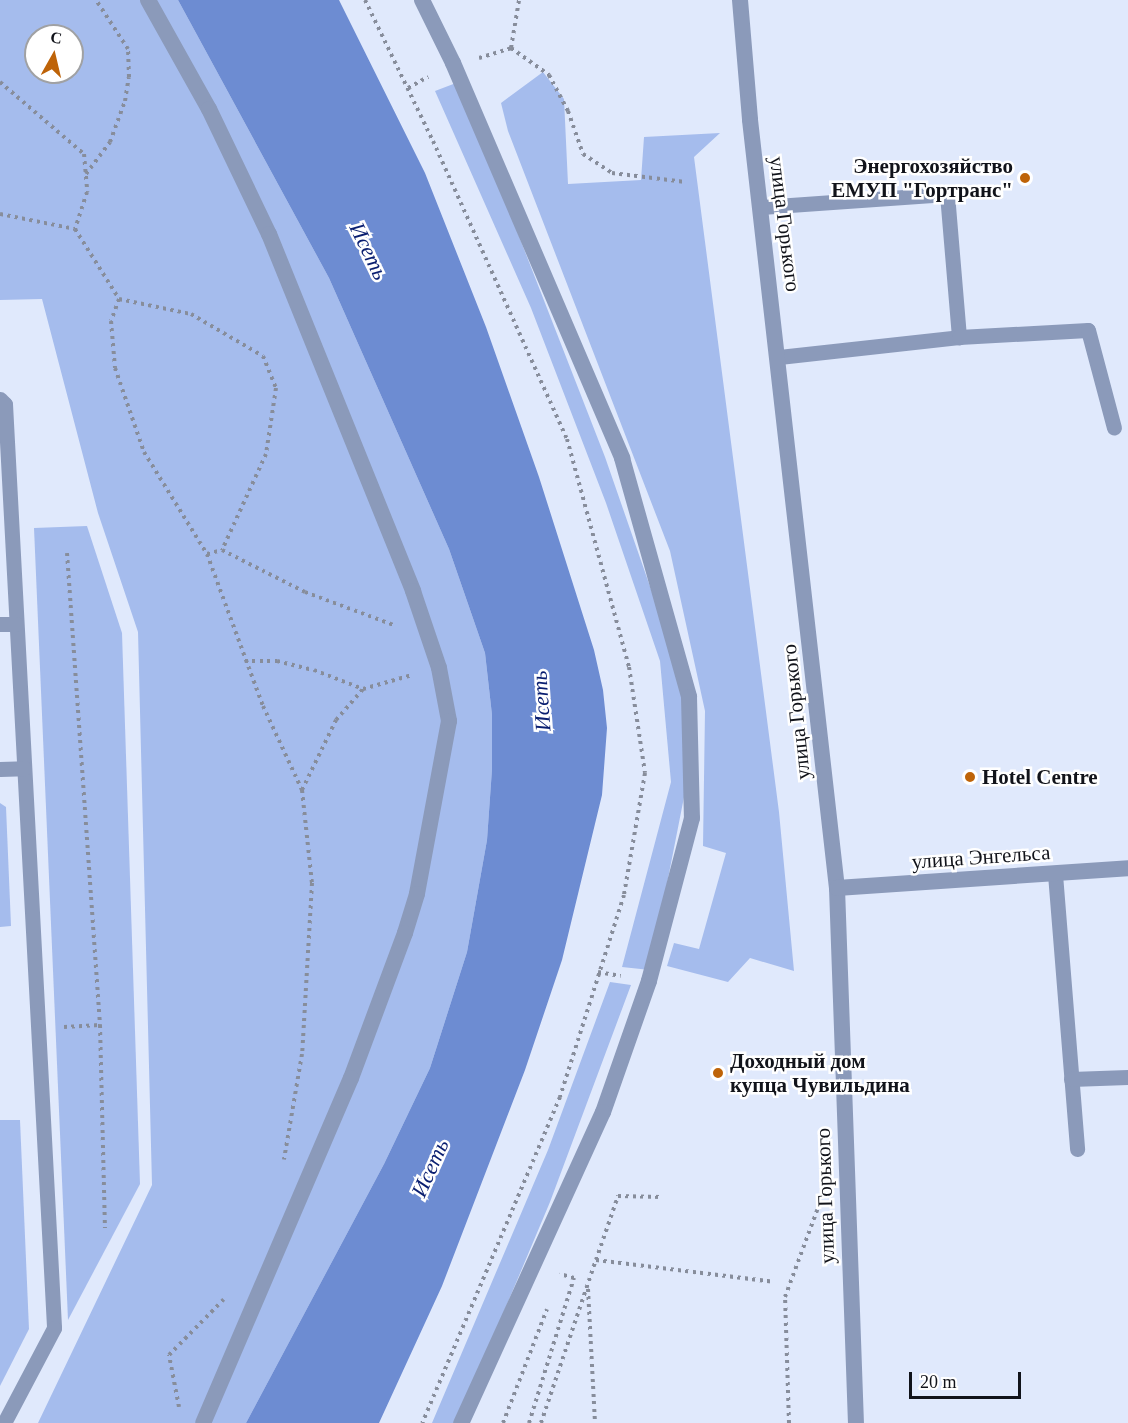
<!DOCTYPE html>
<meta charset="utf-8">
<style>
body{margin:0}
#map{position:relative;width:1128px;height:1423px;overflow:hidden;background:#e0e9fc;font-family:"Times New Roman",serif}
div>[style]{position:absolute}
.green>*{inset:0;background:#a5bced}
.water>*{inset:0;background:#6d8cd2}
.path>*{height:4px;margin-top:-2px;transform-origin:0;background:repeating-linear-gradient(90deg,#878d9b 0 3px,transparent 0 7.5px)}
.service>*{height:15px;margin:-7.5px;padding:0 7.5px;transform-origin:7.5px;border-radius:7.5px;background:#8b9aba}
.pedestrian>*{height:16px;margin:-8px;padding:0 8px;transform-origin:8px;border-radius:8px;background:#8b9aba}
.minor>*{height:16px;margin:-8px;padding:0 8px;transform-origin:8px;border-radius:8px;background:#8b9aba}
.dots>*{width:16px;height:16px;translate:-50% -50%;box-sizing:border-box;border:3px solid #fff;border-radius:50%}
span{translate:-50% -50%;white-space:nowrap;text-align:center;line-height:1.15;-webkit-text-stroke:5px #fff;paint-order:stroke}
.poi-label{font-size:21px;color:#11131a;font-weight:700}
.right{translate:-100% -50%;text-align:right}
.left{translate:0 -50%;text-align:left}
.street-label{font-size:21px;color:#11131a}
.water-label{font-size:22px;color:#091e70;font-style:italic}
.north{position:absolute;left:24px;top:24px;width:60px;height:60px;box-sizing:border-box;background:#fff;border:2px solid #a0a1a3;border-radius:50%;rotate:8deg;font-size:16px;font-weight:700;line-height:24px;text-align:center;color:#11131a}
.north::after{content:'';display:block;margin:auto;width:21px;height:27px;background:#be6308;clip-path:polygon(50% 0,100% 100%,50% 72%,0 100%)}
.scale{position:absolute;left:909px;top:1372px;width:112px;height:27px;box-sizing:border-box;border:3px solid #11131a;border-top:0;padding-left:8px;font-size:18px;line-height:21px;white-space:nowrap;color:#11131a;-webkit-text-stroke:4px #fff;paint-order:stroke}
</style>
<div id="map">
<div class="green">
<i style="clip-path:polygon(evenodd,0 0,178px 0,329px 278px,449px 549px,485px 653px,492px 715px,492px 769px,487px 840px,467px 952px,430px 1068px,384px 1164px,246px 1423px,38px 1423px,152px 1185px,138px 632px,98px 513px,42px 299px,0 300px,0 0,36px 36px,72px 36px,72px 72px,36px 72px,36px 36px)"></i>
<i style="clip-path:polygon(543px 72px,564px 99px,568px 184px,641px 180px,644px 137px,720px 133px,694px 157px,779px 812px,794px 971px,750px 958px,728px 982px,667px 966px,674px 943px,699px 949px,726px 853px,703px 846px,705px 711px,670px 551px,508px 131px,501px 103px)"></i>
<i style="clip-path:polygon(456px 83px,469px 108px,605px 457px,687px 693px,685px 792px,650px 970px,622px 967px,671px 782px,660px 661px,606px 503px,531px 308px,435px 91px)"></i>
<i style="clip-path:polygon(87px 526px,122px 633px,140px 1184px,68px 1320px,34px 528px)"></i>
<i style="clip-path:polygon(0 803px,6px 807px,11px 926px,0 927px)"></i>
<i style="clip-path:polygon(610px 982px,631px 985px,550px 1202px,457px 1423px,432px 1423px,548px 1150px)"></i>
<i style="clip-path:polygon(0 1120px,20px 1120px,29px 1329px,0 1386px)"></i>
</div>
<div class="water">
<i style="clip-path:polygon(178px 0,339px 0,425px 173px,486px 327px,539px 477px,594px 650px,603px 690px,607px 728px,602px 795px,562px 960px,525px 1070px,442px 1286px,379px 1423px,246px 1423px,384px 1164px,430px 1068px,467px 952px,487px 840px,492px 769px,492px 715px,485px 653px,449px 549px,329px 278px)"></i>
</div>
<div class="path">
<i style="left:365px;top:0;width:157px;rotate:64.3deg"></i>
<i style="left:433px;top:141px;width:327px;rotate:65.8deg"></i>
<i style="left:567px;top:439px;width:236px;rotate:74.8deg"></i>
<i style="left:629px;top:667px;width:107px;rotate:81.4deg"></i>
<i style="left:645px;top:773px;width:124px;rotate:99.8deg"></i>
<i style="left:624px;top:895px;width:212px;rotate:107.6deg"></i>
<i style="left:560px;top:1097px;width:354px;rotate:112.9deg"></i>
<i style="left:511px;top:48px;width:47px;rotate:35.4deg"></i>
<i style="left:549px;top:75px;width:41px;rotate:62.2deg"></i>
<i style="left:568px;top:111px;width:46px;rotate:70.8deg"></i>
<i style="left:583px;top:154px;width:35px;rotate:33deg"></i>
<i style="left:612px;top:173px;width:74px;rotate:7deg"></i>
<i style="left:511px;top:48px;width:49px;rotate:-80.5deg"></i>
<i style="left:479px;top:58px;width:34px;rotate:-17deg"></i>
<i style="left:0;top:82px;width:111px;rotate:40.6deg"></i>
<i style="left:84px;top:154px;width:38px;rotate:85deg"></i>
<i style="left:87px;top:192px;width:39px;rotate:108deg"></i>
<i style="left:75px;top:229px;width:83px;rotate:57.8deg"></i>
<i style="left:119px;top:299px;width:23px;rotate:110deg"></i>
<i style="left:111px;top:321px;width:47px;rotate:85.1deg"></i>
<i style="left:115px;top:368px;width:89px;rotate:71deg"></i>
<i style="left:144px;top:452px;width:120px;rotate:58.3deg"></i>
<i style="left:207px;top:554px;width:162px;rotate:69.8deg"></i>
<i style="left:263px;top:706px;width:93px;rotate:65.1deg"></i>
<i style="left:302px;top:790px;width:94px;rotate:83.9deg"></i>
<i style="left:312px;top:883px;width:171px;rotate:93.3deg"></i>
<i style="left:302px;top:1054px;width:107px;rotate:99.7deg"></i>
<i style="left:408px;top:88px;width:23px;rotate:-29deg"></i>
<i style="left:86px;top:174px;width:40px;rotate:-53deg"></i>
<i style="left:110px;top:142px;width:44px;rotate:-69.9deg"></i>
<i style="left:125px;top:101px;width:24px;rotate:-81deg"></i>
<i style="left:129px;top:77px;width:28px;rotate:-92deg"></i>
<i style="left:128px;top:49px;width:59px;rotate:-123.1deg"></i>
<i style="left:0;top:214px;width:76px;rotate:11.3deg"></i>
<i style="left:119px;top:299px;width:74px;rotate:11.8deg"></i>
<i style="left:191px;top:314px;width:83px;rotate:30.3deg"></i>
<i style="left:263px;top:356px;width:35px;rotate:68deg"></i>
<i style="left:276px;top:388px;width:67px;rotate:98.6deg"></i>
<i style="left:266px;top:454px;width:106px;rotate:114.6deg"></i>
<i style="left:67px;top:553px;width:473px;rotate:86deg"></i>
<i style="left:100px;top:1025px;width:203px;rotate:88.6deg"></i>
<i style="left:207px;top:554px;width:16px;rotate:-15deg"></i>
<i style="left:222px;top:550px;width:93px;rotate:26.8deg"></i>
<i style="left:305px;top:592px;width:97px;rotate:20.5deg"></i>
<i style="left:245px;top:661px;width:32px"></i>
<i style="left:277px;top:661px;width:38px;rotate:14deg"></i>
<i style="left:314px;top:670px;width:53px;rotate:21.2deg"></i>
<i style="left:363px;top:689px;width:51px;rotate:-15.9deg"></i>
<i style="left:302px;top:790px;width:78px;rotate:-64.1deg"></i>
<i style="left:336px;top:720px;width:41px;rotate:-48.9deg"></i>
<i style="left:598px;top:972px;width:23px;rotate:10deg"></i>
<i style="left:64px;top:1027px;width:36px;rotate:-3deg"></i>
<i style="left:596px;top:1260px;width:68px;rotate:-71deg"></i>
<i style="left:618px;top:1196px;width:43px;rotate:1.3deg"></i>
<i style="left:588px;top:1289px;width:134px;rotate:87deg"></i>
<i style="left:179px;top:1407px;width:53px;rotate:-100.9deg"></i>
<i style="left:169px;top:1355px;width:78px;rotate:-45.5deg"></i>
<i style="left:503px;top:1423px;width:122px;rotate:-68.9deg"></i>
<i style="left:529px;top:1423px;width:152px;rotate:-72.8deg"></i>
<i style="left:574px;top:1278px;width:15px;rotate:-164deg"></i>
<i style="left:541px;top:1423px;width:172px;rotate:-71.4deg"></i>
<i style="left:596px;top:1260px;width:179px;rotate:7deg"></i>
<i style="left:789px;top:1423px;width:126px;rotate:-91.8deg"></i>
<i style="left:785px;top:1297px;width:98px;rotate:-69.7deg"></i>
</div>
<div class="service">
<i style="left:760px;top:207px;width:187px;rotate:-4deg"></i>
<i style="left:947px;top:194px;width:144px;rotate:85.2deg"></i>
<i style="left:779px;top:357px;width:181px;rotate:-6.3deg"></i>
<i style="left:959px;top:337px;width:129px;rotate:-3.1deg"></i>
<i style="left:1088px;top:330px;width:101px;rotate:75.1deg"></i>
<i style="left:0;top:399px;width:7px;rotate:45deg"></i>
<i style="left:5px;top:404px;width:925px;rotate:86.96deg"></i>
<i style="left:54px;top:1328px;width:107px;rotate:117.8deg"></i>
<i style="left:0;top:624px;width:16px"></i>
<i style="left:0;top:769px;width:24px;rotate:-2deg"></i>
<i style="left:1055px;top:874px;width:276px;rotate:85.4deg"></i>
<i style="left:1071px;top:1079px;width:57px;rotate:-2deg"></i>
</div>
<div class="pedestrian">
<i style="left:148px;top:0;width:125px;rotate:60.8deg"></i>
<i style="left:209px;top:109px;width:139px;rotate:64.4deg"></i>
<i style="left:269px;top:234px;width:385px;rotate:68deg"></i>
<i style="left:413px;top:591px;width:81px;rotate:71.3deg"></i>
<i style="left:439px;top:668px;width:54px;rotate:79.3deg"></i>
<i style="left:449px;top:721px;width:176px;rotate:100.5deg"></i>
<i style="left:417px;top:894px;width:41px;rotate:107.1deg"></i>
<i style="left:405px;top:933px;width:155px;rotate:110.4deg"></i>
<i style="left:351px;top:1078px;width:375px;rotate:113.2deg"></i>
<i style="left:422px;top:0;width:70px;rotate:63.8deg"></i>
<i style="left:453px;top:63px;width:430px;rotate:66.8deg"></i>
<i style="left:622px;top:458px;width:248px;rotate:74.3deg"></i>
<i style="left:689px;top:697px;width:121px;rotate:88.6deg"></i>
<i style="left:692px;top:818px;width:169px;rotate:104.8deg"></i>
<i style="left:649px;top:981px;width:139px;rotate:109.3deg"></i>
<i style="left:603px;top:1112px;width:342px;rotate:114.5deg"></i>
</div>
<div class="minor">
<i style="left:740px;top:0;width:120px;rotate:85.2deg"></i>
<i style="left:750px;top:120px;width:773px;rotate:83.54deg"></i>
<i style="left:837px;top:888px;width:535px;rotate:87.97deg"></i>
<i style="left:837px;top:888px;width:292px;rotate:-3.9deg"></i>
</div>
<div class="dots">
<i style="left:1025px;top:178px;background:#be6308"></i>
<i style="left:970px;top:777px;background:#be6308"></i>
<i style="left:718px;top:1073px;background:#be6308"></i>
</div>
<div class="poi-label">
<span class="right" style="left:1013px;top:178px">Энергохозяйство<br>ЕМУП "Гортранс"</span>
<span class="left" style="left:982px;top:777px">Hotel Centre</span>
<span class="left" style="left:730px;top:1073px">Доходный дом<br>купца Чувильдина</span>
</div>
<div class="street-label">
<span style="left:785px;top:224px;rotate:83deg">улица Горького</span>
<span style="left:796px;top:712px;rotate:-96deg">улица Горького</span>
<span style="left:981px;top:857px;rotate:-4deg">улица Энгельса</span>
<span style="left:825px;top:1196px;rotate:-92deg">улица Горького</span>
</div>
<div class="water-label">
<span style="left:369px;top:251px;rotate:64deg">Исеть</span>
<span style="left:541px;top:701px;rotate:-94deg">Исеть</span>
<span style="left:430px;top:1168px;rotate:-66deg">Исеть</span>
</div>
<div class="north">С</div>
<div class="scale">20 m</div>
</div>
